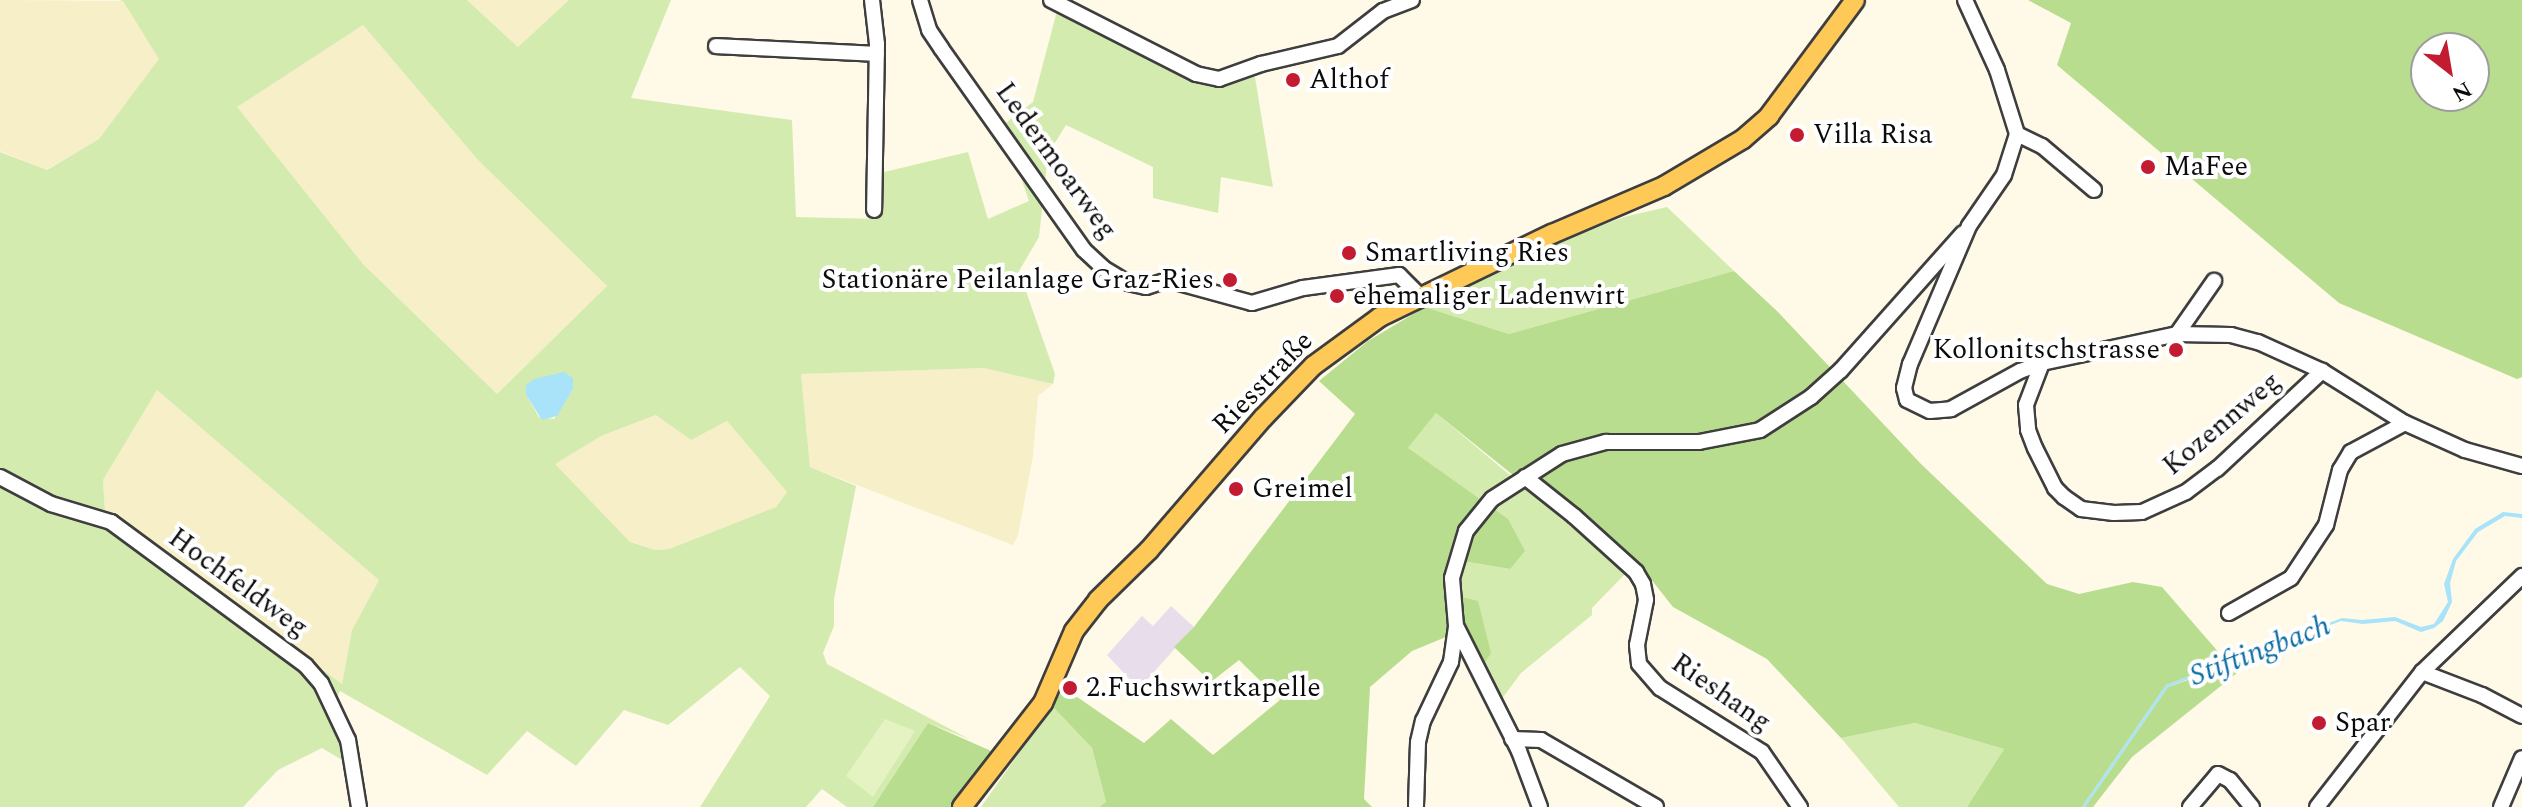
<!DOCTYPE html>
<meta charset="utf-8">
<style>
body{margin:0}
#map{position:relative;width:2522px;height:807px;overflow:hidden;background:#fff9e8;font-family:Spectral,serif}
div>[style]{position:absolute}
.industrial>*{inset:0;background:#e8deeb}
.farmland>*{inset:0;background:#f6efc7}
.green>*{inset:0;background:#d4ebb0}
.forest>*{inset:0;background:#b8dd8e}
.pitch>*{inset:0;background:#e5f2c2}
.water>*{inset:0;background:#a9e3fa}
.roads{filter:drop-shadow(2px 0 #3e3e3e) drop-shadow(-2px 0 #3e3e3e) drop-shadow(0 2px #3e3e3e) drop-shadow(0 -2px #3e3e3e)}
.minor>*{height:14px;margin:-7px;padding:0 7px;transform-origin:7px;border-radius:7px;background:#fff}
.major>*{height:18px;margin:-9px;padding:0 9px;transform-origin:9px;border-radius:9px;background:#ffc958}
.dots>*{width:22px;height:22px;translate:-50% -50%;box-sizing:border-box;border:4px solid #fff;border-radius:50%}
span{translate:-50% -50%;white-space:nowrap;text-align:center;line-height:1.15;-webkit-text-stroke:8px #fff;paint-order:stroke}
.poi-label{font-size:28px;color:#0b0b0b}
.left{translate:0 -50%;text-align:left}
.right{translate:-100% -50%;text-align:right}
.street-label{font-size:28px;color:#0b0b0b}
.water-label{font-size:30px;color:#0d6ea3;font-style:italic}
.north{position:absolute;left:2410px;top:32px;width:80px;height:80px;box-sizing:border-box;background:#fff;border:2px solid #9d9d9d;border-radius:50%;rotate:149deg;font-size:22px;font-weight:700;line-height:32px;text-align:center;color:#0b0b0b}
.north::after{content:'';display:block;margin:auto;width:28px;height:36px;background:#c31b30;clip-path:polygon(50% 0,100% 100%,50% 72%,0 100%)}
</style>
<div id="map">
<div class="industrial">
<i style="clip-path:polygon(1171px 606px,1194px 627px,1139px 689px,1107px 655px,1142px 616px,1153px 626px)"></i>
</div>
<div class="farmland">
<i style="clip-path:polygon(0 0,123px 1px,160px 59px,99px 139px,46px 170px,0 151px)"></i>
<i style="clip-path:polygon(467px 0,569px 0,518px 47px)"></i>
<i style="clip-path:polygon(363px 25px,478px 160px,607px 286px,497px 394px,363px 264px,236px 107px)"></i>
<i style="clip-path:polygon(984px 368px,1053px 384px,1038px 396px,1033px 456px,1018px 535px,1013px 545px,810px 467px,801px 374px)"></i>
<i style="clip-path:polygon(157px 390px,379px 580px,352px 630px,342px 684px,105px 512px,103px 480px)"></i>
<i style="clip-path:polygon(657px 415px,691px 440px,727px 421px,787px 492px,776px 507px,669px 549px,655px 550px,630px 542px,554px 464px,601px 436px)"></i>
</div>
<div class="green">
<i style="clip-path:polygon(evenodd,118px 0,467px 0,518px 47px,569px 0,671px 0,631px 98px,792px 120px,796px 217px,879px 219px,880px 173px,968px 152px,988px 219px,1029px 201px,1003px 125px,1033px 102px,1058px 7px,1195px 79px,1254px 71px,1273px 187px,1221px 177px,1218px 213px,1153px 198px,1153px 167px,1066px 125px,1048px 154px,1039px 237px,1019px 271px,1055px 374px,1053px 384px,984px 368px,801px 374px,810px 467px,856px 486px,834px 599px,834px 626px,823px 653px,827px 664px,969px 739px,928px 723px,873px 807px,847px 807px,822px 789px,806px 807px,700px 807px,770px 696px,740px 667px,668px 725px,624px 710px,576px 766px,527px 731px,487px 775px,340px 691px,337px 697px,359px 770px,322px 748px,278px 770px,243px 807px,0 807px,0 152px,47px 170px,99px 139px,159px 59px,123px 1px,118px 0,363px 25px,478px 160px,607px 286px,497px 394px,363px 264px,237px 107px,363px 25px,118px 0,573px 389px,554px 419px,539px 417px,526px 395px,573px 389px,118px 0,157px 390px,379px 580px,352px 630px,342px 684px,105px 512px,103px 480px,157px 390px,118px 0,656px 415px,691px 440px,727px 421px,787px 492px,776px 507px,669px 549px,655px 550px,630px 542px,555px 464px,601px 436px,656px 415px)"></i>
<i style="clip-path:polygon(1667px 207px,1734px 271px,1509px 334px,1425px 307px,1529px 253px,1624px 217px)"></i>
<i style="clip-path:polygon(1436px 413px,1626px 573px,1592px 608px,1592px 615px,1521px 673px,1501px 700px,1482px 667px,1458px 596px,1462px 561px,1510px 569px,1408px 448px)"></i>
<i style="clip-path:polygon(1052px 706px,1092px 748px,1106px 802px,1099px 807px,981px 807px)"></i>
<i style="clip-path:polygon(1915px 723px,2004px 749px,1967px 807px,1899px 807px,1841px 738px)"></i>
</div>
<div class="forest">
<i style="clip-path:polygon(evenodd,2028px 0,2522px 0,2522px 377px,2517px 379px,2339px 303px,2057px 65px,2071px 23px,2028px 0,2426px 48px,2474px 48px,2474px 96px,2426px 96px,2426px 48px)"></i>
<i style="clip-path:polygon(1734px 271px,1778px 312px,1921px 464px,2047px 584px,2079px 594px,2133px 582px,2162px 587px,2227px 662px,2166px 685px,2082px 807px,1967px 807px,2004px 749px,1915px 723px,1841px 738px,1767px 659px,1673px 607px,1639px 564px,1535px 477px,1529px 488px,1436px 413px,1408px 448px,1508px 519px,1525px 551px,1510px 569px,1462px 561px,1458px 596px,1478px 601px,1491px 653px,1482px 667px,1458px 632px,1412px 651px,1370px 687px,1364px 799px,1372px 807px,1099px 807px,1106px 802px,1092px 748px,1052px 706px,1064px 688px,1144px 743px,1171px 719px,1213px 755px,1280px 700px,1239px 660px,1211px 682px,1174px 647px,1194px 627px,1355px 414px,1319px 381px,1368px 341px,1425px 307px,1509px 334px)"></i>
<i style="clip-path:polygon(2230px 665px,2237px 673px,2132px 757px,2093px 807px,2085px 807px,2168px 687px)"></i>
<i style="clip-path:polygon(928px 723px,991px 751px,954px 807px,873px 807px)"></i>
</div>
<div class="pitch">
<i style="clip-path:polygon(885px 719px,915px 731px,873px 797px,846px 776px)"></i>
</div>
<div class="water">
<i style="clip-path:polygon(564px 372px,573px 378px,573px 389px,557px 416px,542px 420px,526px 395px,526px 385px,534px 379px)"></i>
<i style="clip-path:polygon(2503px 512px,2522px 514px,2522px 518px,2505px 516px,2478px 532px,2456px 561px,2450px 583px,2452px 602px,2443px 621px,2434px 628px,2421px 632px,2395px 621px,2363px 624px,2341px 621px,2168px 687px,2085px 807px,2082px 807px,2166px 685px,2342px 618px,2362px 620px,2395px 617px,2421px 627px,2434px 624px,2448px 602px,2444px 584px,2453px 559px,2475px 529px)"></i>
</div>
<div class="roads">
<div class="minor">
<i style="left:872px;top:0;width:44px;rotate:83.5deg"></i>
<i style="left:877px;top:44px;width:166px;rotate:91deg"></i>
<i style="left:920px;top:0;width:31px;rotate:73deg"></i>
<i style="left:929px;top:30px;width:22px;rotate:56deg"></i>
<i style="left:941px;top:48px;width:247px;rotate:54.7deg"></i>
<i style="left:1084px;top:250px;width:26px;rotate:43deg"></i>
<i style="left:1103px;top:268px;width:29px;rotate:31deg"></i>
<i style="left:1128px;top:283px;width:18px;rotate:13deg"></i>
<i style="left:1146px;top:287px;width:23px;rotate:-18deg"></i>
<i style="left:1168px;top:280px;width:87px;rotate:15.3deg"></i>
<i style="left:1252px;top:303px;width:53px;rotate:-16.4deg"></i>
<i style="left:1303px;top:288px;width:97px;rotate:-7.7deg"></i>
<i style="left:1399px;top:275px;width:30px;rotate:45deg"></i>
<i style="left:1051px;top:0;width:163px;rotate:27deg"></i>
<i style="left:1196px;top:74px;width:24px;rotate:12deg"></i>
<i style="left:1219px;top:79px;width:45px;rotate:-19.7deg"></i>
<i style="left:1261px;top:64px;width:79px;rotate:-13.2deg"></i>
<i style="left:1338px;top:46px;width:57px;rotate:-37.9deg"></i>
<i style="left:1383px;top:11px;width:31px;rotate:-21deg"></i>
<i style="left:1965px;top:0;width:77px;rotate:65.4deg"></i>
<i style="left:1997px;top:70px;width:67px;rotate:72.6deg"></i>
<i style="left:2017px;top:134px;width:43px;rotate:107.6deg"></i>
<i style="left:2004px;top:175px;width:62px;rotate:124.5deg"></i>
<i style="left:1969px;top:226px;width:150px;rotate:113.1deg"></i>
<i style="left:1910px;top:364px;width:25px;rotate:104deg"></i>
<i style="left:1904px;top:388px;width:12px;rotate:76deg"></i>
<i style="left:1907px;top:400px;width:25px;rotate:26deg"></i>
<i style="left:1930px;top:411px;width:21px;rotate:-5deg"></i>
<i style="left:1951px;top:409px;width:79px;rotate:-28.8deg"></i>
<i style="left:2020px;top:371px;width:23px;rotate:-20deg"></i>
<i style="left:2042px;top:363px;width:138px;rotate:-12.1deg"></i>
<i style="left:2177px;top:334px;width:54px;rotate:1.1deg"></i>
<i style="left:2231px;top:335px;width:28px;rotate:15deg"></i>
<i style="left:2258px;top:342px;width:70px;rotate:24.4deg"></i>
<i style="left:2322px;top:371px;width:98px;rotate:32.1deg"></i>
<i style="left:2405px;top:423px;width:66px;rotate:24.2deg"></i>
<i style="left:2465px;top:450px;width:59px;rotate:15.7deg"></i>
<i style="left:716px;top:46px;width:161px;rotate:2.8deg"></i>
<i style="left:2017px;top:134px;width:28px;rotate:26deg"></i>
<i style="left:2042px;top:146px;width:68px;rotate:40.2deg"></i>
<i style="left:2177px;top:334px;width:65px;rotate:-55.1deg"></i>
<i style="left:2042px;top:363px;width:45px;rotate:110.9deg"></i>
<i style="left:2026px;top:405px;width:25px;rotate:85deg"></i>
<i style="left:2028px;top:430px;width:19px;rotate:69deg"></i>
<i style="left:2035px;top:448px;width:45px;rotate:63.4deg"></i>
<i style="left:2055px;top:488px;width:13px;rotate:45deg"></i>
<i style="left:2064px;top:497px;width:21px;rotate:35deg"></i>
<i style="left:2081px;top:509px;width:33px;rotate:7deg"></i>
<i style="left:2114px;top:513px;width:28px;rotate:-2deg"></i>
<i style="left:2142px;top:512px;width:48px;rotate:-24.4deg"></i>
<i style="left:2186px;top:492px;width:39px;rotate:-37deg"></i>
<i style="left:2217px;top:469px;width:144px;rotate:-43deg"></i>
<i style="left:0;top:477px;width:58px;rotate:27.9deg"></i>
<i style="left:51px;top:504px;width:63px;rotate:16.7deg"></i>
<i style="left:111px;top:522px;width:242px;rotate:36.4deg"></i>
<i style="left:306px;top:666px;width:23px;rotate:49deg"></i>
<i style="left:321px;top:683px;width:63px;rotate:64.7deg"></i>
<i style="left:348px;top:740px;width:68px;rotate:80.7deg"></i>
<i style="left:1525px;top:477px;width:63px;rotate:38.5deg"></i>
<i style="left:1574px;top:516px;width:84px;rotate:42.1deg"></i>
<i style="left:1636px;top:572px;width:14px;rotate:60deg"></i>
<i style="left:1643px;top:584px;width:16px;rotate:79deg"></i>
<i style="left:1646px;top:600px;width:46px;rotate:101.3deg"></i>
<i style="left:1637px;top:645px;width:19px;rotate:84deg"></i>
<i style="left:1639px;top:664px;width:32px;rotate:49deg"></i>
<i style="left:1660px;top:688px;width:120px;rotate:32.1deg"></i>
<i style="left:1762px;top:752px;width:67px;rotate:55.4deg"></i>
<i style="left:2229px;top:613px;width:71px;rotate:-29.4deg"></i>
<i style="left:2291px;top:578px;width:64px;rotate:-56.6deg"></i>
<i style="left:2326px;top:525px;width:57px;rotate:-75.7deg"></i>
<i style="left:2340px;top:470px;width:21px;rotate:-59deg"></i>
<i style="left:2351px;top:452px;width:61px;rotate:-28.2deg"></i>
<i style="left:2422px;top:672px;width:64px;rotate:21deg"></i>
<i style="left:2482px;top:695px;width:45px;rotate:27.7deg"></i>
<i style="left:1512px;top:739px;width:29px;rotate:2deg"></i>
<i style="left:1541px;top:740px;width:133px;rotate:30.2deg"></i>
<i style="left:1416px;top:806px;width:64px;rotate:-88.2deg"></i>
<i style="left:1418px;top:742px;width:22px;rotate:-77deg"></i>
<i style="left:1423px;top:721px;width:65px;rotate:-64.6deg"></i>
<i style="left:1451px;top:662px;width:36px;rotate:-82deg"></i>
<i style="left:1540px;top:807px;width:60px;rotate:-110.6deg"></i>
<i style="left:1519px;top:751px;width:140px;rotate:-116.7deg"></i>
<i style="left:1456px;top:626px;width:48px;rotate:-94.8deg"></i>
<i style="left:1452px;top:578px;width:49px;rotate:-73.4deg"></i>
<i style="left:1466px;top:531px;width:41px;rotate:-50.9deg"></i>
<i style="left:1492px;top:499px;width:83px;rotate:-32.7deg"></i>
<i style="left:1562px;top:454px;width:46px;rotate:-15.3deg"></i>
<i style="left:1606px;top:442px;width:93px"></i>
<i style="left:1699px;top:442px;width:62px;rotate:-11.1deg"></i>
<i style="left:1760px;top:430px;width:61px;rotate:-32.9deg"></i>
<i style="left:1811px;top:397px;width:40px;rotate:-42deg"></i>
<i style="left:1841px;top:370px;width:183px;rotate:-48.3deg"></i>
<i style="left:2190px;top:807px;width:43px;rotate:-49.7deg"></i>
<i style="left:2218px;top:774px;width:13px;rotate:27deg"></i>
<i style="left:2230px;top:780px;width:35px;rotate:51deg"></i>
<i style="left:2317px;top:807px;width:171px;rotate:-52.1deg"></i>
<i style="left:2422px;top:672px;width:139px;rotate:-43.8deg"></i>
<i style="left:2501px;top:807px;width:53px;rotate:-66.8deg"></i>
</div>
<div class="major">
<i style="left:962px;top:807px;width:132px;rotate:-52.1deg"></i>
<i style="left:1043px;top:703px;width:78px;rotate:-66.7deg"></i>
<i style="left:1074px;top:631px;width:39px;rotate:-52deg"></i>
<i style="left:1098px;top:600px;width:71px;rotate:-44.4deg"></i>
<i style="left:1149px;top:550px;width:174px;rotate:-49.2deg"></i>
<i style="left:1263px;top:418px;width:72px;rotate:-46.1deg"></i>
<i style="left:1313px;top:366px;width:83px;rotate:-36.2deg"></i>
<i style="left:1380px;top:317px;width:191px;rotate:-25.8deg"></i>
<i style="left:1552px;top:234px;width:122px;rotate:-23.2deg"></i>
<i style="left:1664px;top:186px;width:92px;rotate:-30.7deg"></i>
<i style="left:1743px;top:139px;width:35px;rotate:-41deg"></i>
<i style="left:1769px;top:116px;width:144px;rotate:-53.4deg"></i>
</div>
</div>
<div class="dots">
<i style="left:1293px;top:80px;background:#c31b30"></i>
<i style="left:1797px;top:135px;background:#c31b30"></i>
<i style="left:2148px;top:167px;background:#c31b30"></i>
<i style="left:1349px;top:253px;background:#c31b30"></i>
<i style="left:1230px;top:280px;background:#c31b30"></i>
<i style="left:1337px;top:296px;background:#c31b30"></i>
<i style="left:2176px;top:350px;background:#c31b30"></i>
<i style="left:1236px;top:489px;background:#c31b30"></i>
<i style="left:1070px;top:688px;background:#c31b30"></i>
<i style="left:2319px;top:723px;background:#c31b30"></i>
</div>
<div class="poi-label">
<span class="left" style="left:1309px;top:80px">Althof</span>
<span class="left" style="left:1813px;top:135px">Villa Risa</span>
<span class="left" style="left:2164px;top:167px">MaFee</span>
<span class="left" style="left:1365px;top:253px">Smartliving Ries</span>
<span class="right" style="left:1214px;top:280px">Stationäre Peilanlage Graz-Ries</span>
<span class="left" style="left:1353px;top:296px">ehemaliger Ladenwirt</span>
<span class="right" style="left:2160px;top:350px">Kollonitschstrasse</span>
<span class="left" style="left:1252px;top:489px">Greimel</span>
<span class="left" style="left:1086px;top:688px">2.Fuchswirtkapelle</span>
<span class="left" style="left:2335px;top:723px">Spar</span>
</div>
<div class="street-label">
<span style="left:1056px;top:161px;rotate:54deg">Ledermoarweg</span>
<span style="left:1263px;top:383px;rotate:-46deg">Riesstraße</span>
<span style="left:2222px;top:424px;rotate:-40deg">Kozennweg</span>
<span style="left:238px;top:583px;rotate:36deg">Hochfeldweg</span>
<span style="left:1721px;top:693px;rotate:35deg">Rieshang</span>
</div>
<div class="water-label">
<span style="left:2260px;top:651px;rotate:-21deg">Stiftingbach</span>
</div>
<div class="north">N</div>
</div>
